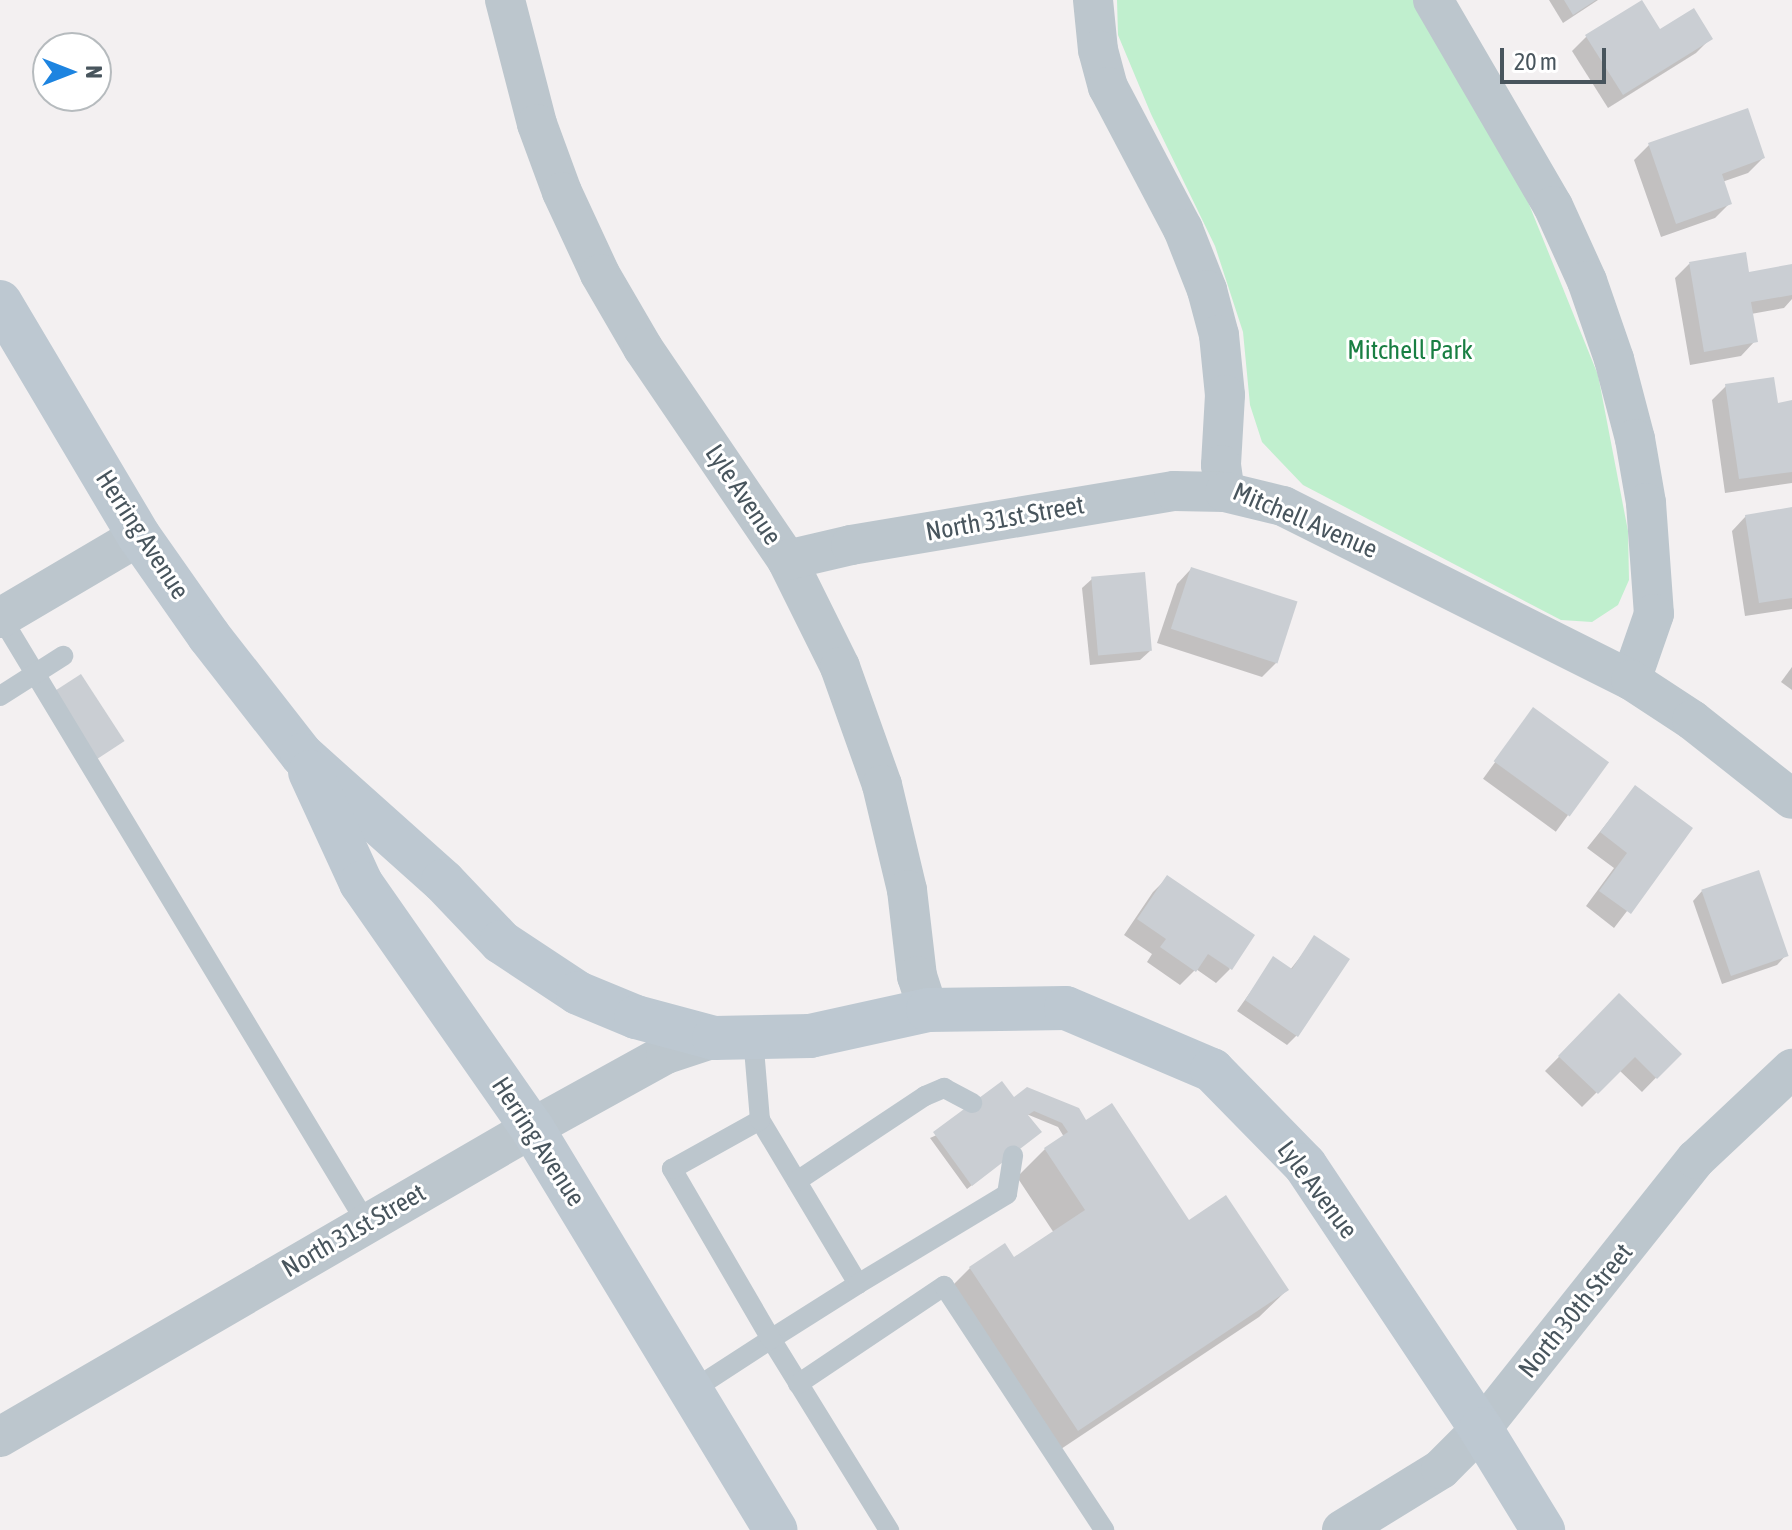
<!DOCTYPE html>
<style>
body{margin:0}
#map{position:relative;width:1792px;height:1530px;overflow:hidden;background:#f3f0f1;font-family:"Asap Condensed",sans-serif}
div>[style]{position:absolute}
.green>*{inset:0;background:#c0efce}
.shadow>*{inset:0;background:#0003;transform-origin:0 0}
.building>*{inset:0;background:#caced3;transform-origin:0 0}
.service>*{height:20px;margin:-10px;padding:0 10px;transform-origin:10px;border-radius:10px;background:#bcc6cd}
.minor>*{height:40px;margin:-20px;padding:0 20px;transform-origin:20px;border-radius:20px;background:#bcc6cd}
.secondary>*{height:44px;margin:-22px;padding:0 22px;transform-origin:22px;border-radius:22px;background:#bdc8d1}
span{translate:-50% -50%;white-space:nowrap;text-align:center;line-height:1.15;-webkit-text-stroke:6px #fff;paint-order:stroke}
.park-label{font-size:26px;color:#197f43}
.street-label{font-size:26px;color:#48555d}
.north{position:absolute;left:32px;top:32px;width:80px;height:80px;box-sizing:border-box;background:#fff;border:2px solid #b6bbbe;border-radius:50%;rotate:90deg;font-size:22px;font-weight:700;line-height:32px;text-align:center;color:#48555d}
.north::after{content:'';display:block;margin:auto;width:28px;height:36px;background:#1d84e0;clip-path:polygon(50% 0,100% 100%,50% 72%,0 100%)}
.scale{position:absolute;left:1500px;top:48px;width:106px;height:36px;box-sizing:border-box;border:4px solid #48555d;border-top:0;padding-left:10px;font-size:24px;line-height:28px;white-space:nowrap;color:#48555d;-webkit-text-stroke:6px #fff;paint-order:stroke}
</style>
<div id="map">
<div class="green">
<i style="clip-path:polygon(1117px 0,1413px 0,1505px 145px,1598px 375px,1628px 531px,1629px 580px,1618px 605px,1592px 622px,1561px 620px,1303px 485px,1262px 442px,1250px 405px,1243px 332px,1215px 246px,1151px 114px,1118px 35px)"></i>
</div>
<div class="shadow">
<i style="clip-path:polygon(1549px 0,1598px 0,1563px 23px)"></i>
<i style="clip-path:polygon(1660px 31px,1711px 38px,1696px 53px,1608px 108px,1572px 51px,1587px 36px)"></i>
<i style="clip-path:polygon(1746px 110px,1763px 158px,1748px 173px,1722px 182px,1730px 203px,1715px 218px,1661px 237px,1634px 160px,1649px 145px)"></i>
<i style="clip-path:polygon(1689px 264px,1748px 274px,1792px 266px,1792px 299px,1784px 308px,1751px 314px,1755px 341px,1741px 356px,1690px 365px,1675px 278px)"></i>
<i style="clip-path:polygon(1726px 386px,1776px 405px,1792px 402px,1792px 483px,1725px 493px,1712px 400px)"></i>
<i style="clip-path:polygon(1792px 509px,1792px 609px,1745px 616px,1732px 531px,1746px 516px)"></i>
<i style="clip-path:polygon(1191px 569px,1295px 602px,1277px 662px,1262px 677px,1157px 643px,1177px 584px)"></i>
<i style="clip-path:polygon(1092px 579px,1150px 651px,1140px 660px,1090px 665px,1082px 588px)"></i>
<i style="clip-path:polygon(1792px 667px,1792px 690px,1781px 682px)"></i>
<i style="left:1533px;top:710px;width:90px;height:85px;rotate:36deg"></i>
<i style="clip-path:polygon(1635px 788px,1690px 829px,1614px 928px,1586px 906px,1614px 868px,1587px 848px)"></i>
<i style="clip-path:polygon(1168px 877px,1230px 969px,1216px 983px,1196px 969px,1180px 985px,1147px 962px,1152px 954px,1124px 935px,1153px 892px)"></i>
<i style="clip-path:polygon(1702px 891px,1786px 955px,1777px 965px,1722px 984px,1693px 901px)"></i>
<i style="clip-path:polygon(1315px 938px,1297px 1035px,1287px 1045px,1237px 1011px,1274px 959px,1290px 970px)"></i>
<i style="clip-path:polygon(1619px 996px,1679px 1054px,1642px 1092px,1619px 1070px,1582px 1107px,1545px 1071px)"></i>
<i style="clip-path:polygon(1014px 1100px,1085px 1123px,1188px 1222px,1287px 1290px,1259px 1317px,1049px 1457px,942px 1296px,970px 1268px,1014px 1259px,1054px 1233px,1017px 1177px,1045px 1149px,1064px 1137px,1058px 1127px,1024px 1113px,1035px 1136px,967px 1189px,930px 1138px)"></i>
</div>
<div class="building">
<i style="clip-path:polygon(1564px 0,1596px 0,1573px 15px)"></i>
<i style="clip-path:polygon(1642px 0,1660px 29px,1694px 8px,1713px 39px,1623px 95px,1585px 35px)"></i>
<i style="clip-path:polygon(1748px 108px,1765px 158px,1722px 174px,1732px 204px,1676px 224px,1648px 143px)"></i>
<i style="clip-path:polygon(1746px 252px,1749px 272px,1792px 264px,1792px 295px,1751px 302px,1758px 342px,1704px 352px,1689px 262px)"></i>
<i style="clip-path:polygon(1774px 377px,1778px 403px,1792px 400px,1792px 472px,1739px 479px,1725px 384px)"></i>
<i style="clip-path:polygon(1792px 507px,1792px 598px,1759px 603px,1745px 515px)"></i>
<i style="left:1191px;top:567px;width:112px;height:65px;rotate:18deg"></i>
<i style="left:1145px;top:572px;width:79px;height:54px;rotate:85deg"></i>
<i style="left:81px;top:674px;width:80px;height:35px;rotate:57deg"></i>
<i style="left:1533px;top:707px;width:94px;height:67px;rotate:36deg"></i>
<i style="clip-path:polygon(1635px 785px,1693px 828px,1631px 914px,1599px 891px,1627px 853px,1600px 832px)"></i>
<i style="left:1759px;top:870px;width:91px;height:61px;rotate:71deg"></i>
<i style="clip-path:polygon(1167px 875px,1255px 935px,1232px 970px,1208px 954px,1196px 972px,1160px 947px,1166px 939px,1137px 919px)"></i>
<i style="clip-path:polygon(1314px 935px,1350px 959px,1298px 1037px,1245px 1000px,1273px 956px,1292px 969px)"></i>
<i style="clip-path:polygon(1619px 993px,1682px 1054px,1657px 1079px,1635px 1057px,1598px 1094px,1558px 1056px)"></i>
<i style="clip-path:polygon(1002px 1081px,1014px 1097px,1027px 1087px,1079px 1108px,1086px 1120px,1112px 1103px,1189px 1220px,1226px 1195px,1289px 1290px,1078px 1431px,969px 1267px,1005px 1243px,1014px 1257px,1085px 1210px,1044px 1148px,1068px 1132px,1062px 1123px,1034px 1111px,1028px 1115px,1042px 1132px,972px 1186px,933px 1132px)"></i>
</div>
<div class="service">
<i style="left:1px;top:617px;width:709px;rotate:58.91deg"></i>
<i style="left:0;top:696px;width:75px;rotate:-32.4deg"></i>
<i style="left:760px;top:1120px;width:191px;rotate:59.1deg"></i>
<i style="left:858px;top:1284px;width:103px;rotate:147.7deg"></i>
<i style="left:771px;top:1339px;width:225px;rotate:58.3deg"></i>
<i style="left:797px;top:1181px;width:154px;rotate:-33.6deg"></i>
<i style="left:925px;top:1096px;width:21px;rotate:-23deg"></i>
<i style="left:944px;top:1088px;width:32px;rotate:28deg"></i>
<i style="left:858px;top:1284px;width:174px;rotate:-31.1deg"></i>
<i style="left:1007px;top:1194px;width:39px;rotate:-81deg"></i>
<i style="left:798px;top:1384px;width:176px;rotate:-33.9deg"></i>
<i style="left:944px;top:1286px;width:292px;rotate:56.7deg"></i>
<i style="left:691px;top:1391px;width:95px;rotate:-33deg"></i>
<i style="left:771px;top:1339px;width:197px;rotate:-120.2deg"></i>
<i style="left:672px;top:1169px;width:101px;rotate:-29.1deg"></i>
<i style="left:760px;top:1120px;width:83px;rotate:-94.8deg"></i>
</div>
<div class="minor">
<i style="left:505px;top:0;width:128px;rotate:75.5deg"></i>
<i style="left:537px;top:124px;width:72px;rotate:69.8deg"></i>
<i style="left:562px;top:192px;width:90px;rotate:65.1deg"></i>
<i style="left:600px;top:274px;width:86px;rotate:59.8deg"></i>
<i style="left:643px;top:348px;width:256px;rotate:55.8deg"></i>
<i style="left:787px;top:560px;width:119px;rotate:63.6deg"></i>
<i style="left:840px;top:667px;width:125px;rotate:70.4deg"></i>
<i style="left:882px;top:785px;width:108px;rotate:76.6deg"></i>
<i style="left:907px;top:890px;width:87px;rotate:83.4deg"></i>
<i style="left:917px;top:976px;width:36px;rotate:72deg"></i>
<i style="left:1093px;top:0;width:50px;rotate:84.3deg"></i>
<i style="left:1098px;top:50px;width:38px;rotate:75deg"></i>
<i style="left:1108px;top:87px;width:161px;rotate:62.2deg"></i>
<i style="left:1183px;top:229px;width:66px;rotate:68.5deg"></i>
<i style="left:1207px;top:290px;width:47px;rotate:75.1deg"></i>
<i style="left:1219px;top:335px;width:60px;rotate:84.3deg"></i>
<i style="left:1225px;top:395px;width:70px;rotate:93.3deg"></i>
<i style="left:1221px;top:465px;width:27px;rotate:82deg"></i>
<i style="left:1433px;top:0;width:238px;rotate:59.8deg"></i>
<i style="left:1553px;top:206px;width:82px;rotate:65.6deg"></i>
<i style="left:1587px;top:281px;width:83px;rotate:70.9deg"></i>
<i style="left:1614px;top:359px;width:83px;rotate:75.3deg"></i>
<i style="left:1635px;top:439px;width:65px;rotate:80.2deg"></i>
<i style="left:1646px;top:503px;width:111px;rotate:85.9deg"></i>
<i style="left:1654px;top:614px;width:70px;rotate:109.2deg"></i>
<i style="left:787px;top:560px;width:66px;rotate:-13.2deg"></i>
<i style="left:851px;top:545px;width:327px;rotate:-9.5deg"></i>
<i style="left:1174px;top:491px;width:51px;rotate:1.1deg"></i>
<i style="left:1225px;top:492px;width:60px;rotate:13.6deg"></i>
<i style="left:1283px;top:506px;width:389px;rotate:26.6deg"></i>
<i style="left:1631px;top:680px;width:73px;rotate:33.3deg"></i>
<i style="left:1692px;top:720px;width:127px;rotate:38.3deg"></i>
<i style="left:0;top:618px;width:161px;rotate:-30.5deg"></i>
<i style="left:0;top:1437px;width:615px;rotate:-30.15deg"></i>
<i style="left:532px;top:1128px;width:153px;rotate:-28.9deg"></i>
<i style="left:666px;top:1054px;width:51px;rotate:-18.4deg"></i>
<i style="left:1342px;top:1530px;width:116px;rotate:-31.6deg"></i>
<i style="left:1441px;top:1469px;width:57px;rotate:-45deg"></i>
<i style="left:1481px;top:1429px;width:345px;rotate:-51.5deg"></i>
<i style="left:1696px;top:1159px;width:132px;rotate:-43.2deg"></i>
</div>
<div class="secondary">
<i style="left:0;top:302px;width:272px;rotate:59.3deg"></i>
<i style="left:139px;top:536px;width:122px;rotate:55deg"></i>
<i style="left:209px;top:636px;width:151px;rotate:52deg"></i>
<i style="left:302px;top:755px;width:189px;rotate:41.8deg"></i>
<i style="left:443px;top:881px;width:84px;rotate:46.4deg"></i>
<i style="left:501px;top:942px;width:92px;rotate:33.5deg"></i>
<i style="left:578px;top:993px;width:63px;rotate:22.5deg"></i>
<i style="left:636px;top:1017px;width:81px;rotate:15.1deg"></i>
<i style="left:714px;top:1038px;width:96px;rotate:-1.2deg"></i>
<i style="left:810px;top:1036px;width:121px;rotate:-12.4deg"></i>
<i style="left:928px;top:1010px;width:138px;rotate:-0.8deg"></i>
<i style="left:1066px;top:1008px;width:159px;rotate:23deg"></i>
<i style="left:1212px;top:1070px;width:133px;rotate:45.6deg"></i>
<i style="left:1305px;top:1165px;width:317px;rotate:56.3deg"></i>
<i style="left:1481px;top:1429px;width:119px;rotate:58.5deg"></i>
<i style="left:310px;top:772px;width:122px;rotate:65.3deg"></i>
<i style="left:361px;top:883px;width:299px;rotate:55.1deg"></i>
<i style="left:532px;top:1128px;width:470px;rotate:58.8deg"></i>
</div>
<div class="park-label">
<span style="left:1410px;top:351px">Mitchell Park</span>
</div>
<div class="street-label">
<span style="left:743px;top:495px;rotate:56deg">Lyle Avenue</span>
<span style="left:1005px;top:519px;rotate:-10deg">North 31st Street</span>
<span style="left:1305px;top:521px;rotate:23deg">Mitchell Avenue</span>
<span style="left:142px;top:535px;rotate:57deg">Herring Avenue</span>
<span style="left:538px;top:1142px;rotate:57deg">Herring Avenue</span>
<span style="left:1317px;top:1190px;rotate:53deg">Lyle Avenue</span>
<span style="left:354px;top:1231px;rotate:-30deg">North 31st Street</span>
<span style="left:1576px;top:1311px;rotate:-51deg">North 30th Street</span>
</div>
<div class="north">N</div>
<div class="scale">20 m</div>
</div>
